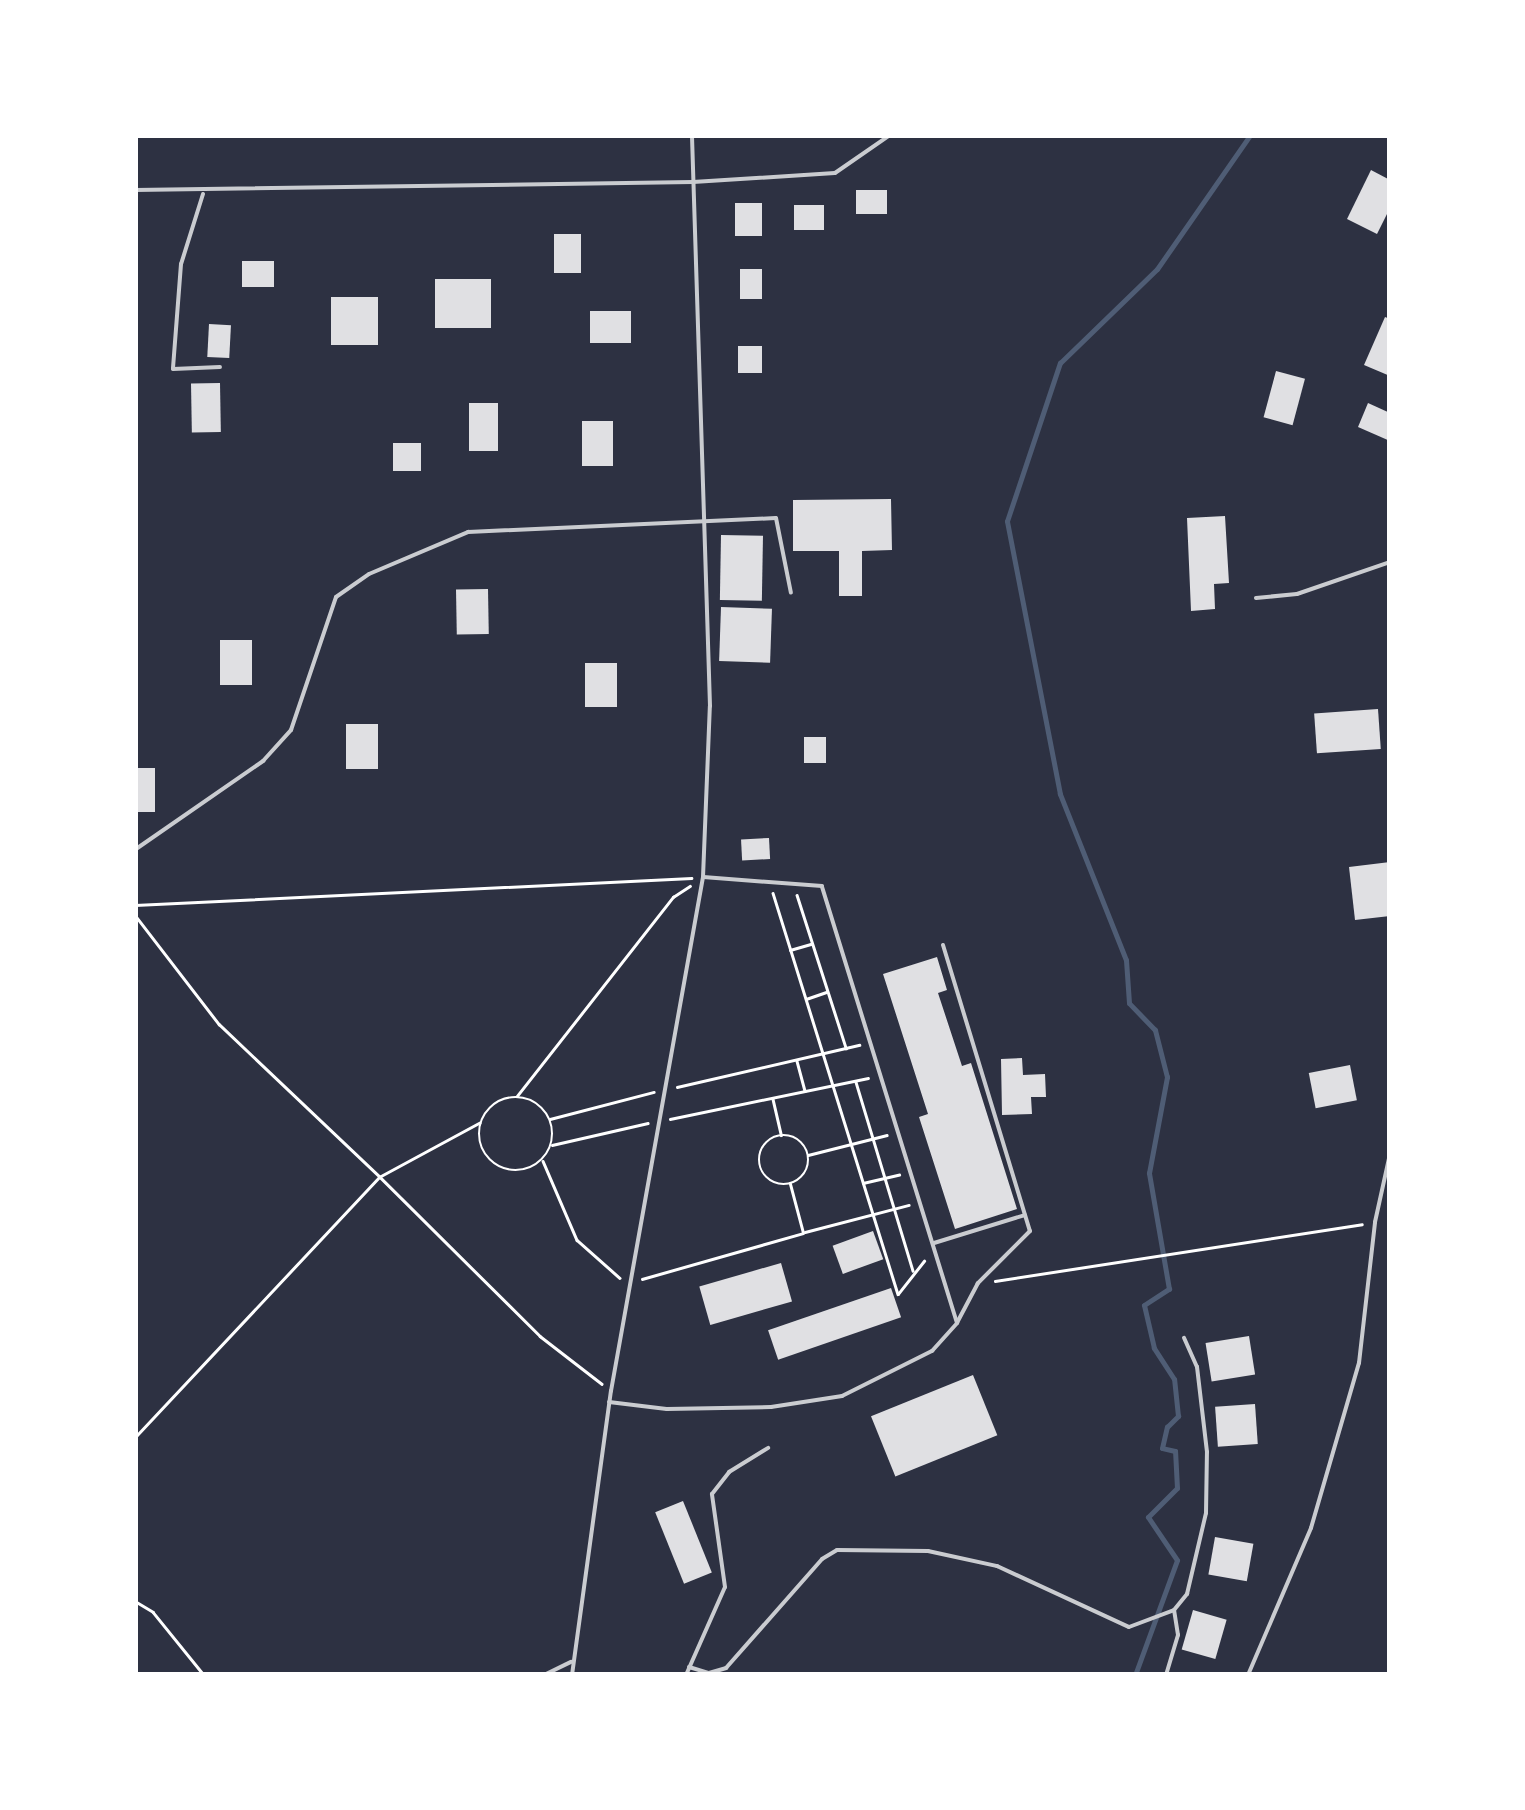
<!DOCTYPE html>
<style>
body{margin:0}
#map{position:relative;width:1525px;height:1810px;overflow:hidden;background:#2d3142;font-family:"Noto Sans",sans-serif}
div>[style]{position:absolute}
.stream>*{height:5px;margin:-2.5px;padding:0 2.5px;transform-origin:2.5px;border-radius:2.5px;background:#4f5d75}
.building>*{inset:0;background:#e0e0e3;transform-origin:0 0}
.path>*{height:2.5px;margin:-1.25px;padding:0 1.25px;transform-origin:1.25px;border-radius:1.25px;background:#fff}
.path>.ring{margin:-1.25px;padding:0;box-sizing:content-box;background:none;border:2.5px solid #fff;border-radius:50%}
.service>*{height:4px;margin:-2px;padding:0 2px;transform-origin:2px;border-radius:2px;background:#caccd0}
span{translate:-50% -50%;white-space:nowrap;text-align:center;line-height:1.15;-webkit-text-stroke:9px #fff;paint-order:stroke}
.frame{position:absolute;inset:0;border:138px solid #fff;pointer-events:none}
</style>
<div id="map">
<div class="stream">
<i style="left:1135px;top:1675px;width:122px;rotate:-69.9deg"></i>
<i style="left:1177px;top:1560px;width:52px;rotate:-124deg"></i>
<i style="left:1148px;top:1517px;width:41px;rotate:-45deg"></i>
<i style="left:1177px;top:1488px;width:37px;rotate:-93deg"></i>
<i style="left:1175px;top:1451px;width:13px;rotate:-167deg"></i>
<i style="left:1162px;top:1448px;width:22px;rotate:-77deg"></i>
<i style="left:1167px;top:1427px;width:16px;rotate:-45deg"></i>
<i style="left:1178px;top:1416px;width:37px;rotate:-96deg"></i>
<i style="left:1174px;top:1379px;width:37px;rotate:-123deg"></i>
<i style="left:1154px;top:1348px;width:44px;rotate:-103.1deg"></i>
<i style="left:1144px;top:1305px;width:30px;rotate:-33deg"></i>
<i style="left:1169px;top:1289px;width:118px;rotate:-99.8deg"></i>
<i style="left:1149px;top:1173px;width:98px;rotate:-79.4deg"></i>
<i style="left:1167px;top:1077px;width:49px;rotate:-104.3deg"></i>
<i style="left:1155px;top:1030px;width:37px;rotate:-134deg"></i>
<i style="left:1129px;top:1003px;width:43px;rotate:-94deg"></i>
<i style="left:1126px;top:960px;width:179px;rotate:-111.7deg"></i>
<i style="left:1060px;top:794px;width:278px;rotate:-101deg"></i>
<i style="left:1007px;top:521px;width:167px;rotate:-71.5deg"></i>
<i style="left:1060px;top:363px;width:135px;rotate:-44.1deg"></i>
<i style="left:1157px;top:269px;width:163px;rotate:-55.2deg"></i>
</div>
<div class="building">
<i style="clip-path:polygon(1371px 170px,1390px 180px,1390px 208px,1377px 234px,1347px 219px)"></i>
<i style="left:856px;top:190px;width:31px;height:24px"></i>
<i style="left:735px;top:203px;width:27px;height:33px"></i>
<i style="left:794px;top:205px;width:30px;height:25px"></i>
<i style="left:554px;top:234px;width:27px;height:39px"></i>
<i style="left:242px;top:261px;width:32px;height:26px"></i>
<i style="left:740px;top:269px;width:22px;height:30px"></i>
<i style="left:435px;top:279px;width:56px;height:49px"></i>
<i style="left:331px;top:297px;width:47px;height:48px"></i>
<i style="left:590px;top:311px;width:41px;height:32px"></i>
<i style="clip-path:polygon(1385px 317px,1390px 319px,1390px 376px,1364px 365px)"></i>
<i style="left:209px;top:324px;width:22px;height:33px;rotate:3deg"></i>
<i style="left:738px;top:346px;width:24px;height:27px"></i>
<i style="left:1276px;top:371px;width:30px;height:48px;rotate:15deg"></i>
<i style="left:220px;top:383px;width:49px;height:29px;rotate:89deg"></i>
<i style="left:469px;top:403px;width:29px;height:48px"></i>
<i style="clip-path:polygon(1368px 403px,1390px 413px,1390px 441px,1358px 427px)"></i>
<i style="left:582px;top:421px;width:31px;height:45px"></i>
<i style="left:393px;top:443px;width:28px;height:28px"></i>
<i style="clip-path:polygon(891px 499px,892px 550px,862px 551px,862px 596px,839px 596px,839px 551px,793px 551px,793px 500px)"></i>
<i style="clip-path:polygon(1225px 516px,1229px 583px,1214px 584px,1215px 609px,1191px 611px,1187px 518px)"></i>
<i style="left:721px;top:535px;width:42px;height:65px;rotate:1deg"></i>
<i style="left:488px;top:589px;width:45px;height:32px;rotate:89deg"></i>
<i style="left:721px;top:607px;width:51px;height:54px;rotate:2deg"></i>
<i style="left:220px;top:640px;width:32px;height:45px"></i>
<i style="left:585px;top:663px;width:32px;height:44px"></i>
<i style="left:1378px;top:709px;width:40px;height:64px;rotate:86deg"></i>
<i style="left:378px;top:724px;width:45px;height:32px;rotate:90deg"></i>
<i style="left:804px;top:737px;width:22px;height:26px"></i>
<i style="left:135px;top:768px;width:20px;height:44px"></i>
<i style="left:769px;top:838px;width:21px;height:28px;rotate:87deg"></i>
<i style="clip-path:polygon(1390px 862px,1390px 916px,1355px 920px,1349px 867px)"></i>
<i style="clip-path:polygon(937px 957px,947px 990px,938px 993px,962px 1066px,971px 1063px,1017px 1209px,955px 1229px,919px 1117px,928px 1114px,883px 974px)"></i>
<i style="clip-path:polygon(1022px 1058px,1023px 1075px,1045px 1074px,1046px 1097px,1031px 1097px,1032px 1114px,1002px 1115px,1001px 1059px)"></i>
<i style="left:1350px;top:1065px;width:36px;height:42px;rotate:79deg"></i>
<i style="left:873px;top:1231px;width:30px;height:43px;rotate:70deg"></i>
<i style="left:781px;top:1263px;width:40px;height:85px;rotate:74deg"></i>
<i style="left:891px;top:1288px;width:31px;height:130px;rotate:71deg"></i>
<i style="left:1249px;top:1336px;width:39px;height:44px;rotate:81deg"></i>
<i style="left:973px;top:1375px;width:65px;height:110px;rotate:68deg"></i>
<i style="left:1255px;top:1404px;width:40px;height:40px;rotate:86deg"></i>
<i style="left:683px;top:1501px;width:77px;height:30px;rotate:68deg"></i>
<i style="left:1215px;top:1537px;width:39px;height:38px;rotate:10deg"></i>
<i style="left:1193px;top:1610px;width:35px;height:41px;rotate:16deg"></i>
</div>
<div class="path">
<i style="left:773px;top:893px;width:420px;rotate:72.7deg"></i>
<i style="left:898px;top:1294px;width:42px;rotate:-51.8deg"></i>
<i style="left:797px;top:895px;width:161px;rotate:72.2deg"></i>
<i style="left:135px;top:905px;width:557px;rotate:-2.78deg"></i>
<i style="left:135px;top:915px;width:138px;rotate:52.4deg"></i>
<i style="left:219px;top:1024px;width:222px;rotate:43.5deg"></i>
<i style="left:380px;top:1177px;width:358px;rotate:133.2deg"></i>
<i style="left:790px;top:950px;width:22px;rotate:-16deg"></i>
<i style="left:806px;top:999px;width:21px;rotate:-19deg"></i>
<i style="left:797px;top:1061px;width:31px;rotate:75deg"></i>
<i style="left:856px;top:1082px;width:197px;rotate:73.2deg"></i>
<i style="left:677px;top:1087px;width:187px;rotate:-13deg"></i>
<i style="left:517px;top:1096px;width:253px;rotate:-51.9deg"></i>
<i style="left:673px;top:897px;width:20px;rotate:-33deg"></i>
<i class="ring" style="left:479px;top:1097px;width:71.5px;height:71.5px"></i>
<i style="left:773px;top:1099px;width:37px;rotate:77deg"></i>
<i style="left:550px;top:1119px;width:107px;rotate:-14.6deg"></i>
<i style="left:670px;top:1119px;width:202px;rotate:-11.7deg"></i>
<i style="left:480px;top:1123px;width:114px;rotate:151.6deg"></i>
<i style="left:380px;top:1177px;width:226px;rotate:44.8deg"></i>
<i style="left:540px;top:1336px;width:78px;rotate:37.7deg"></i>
<i class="ring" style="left:759px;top:1135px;width:47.5px;height:47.5px"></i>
<i style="left:552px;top:1145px;width:98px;rotate:-12.9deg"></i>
<i style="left:808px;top:1155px;width:81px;rotate:-14.2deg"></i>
<i style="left:543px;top:1161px;width:86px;rotate:66.7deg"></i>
<i style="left:577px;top:1240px;width:57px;rotate:41.5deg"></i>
<i style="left:863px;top:1183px;width:37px;rotate:-13deg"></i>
<i style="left:805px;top:1232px;width:107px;rotate:-14.6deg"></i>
<i style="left:642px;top:1279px;width:167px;rotate:-15.9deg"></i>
<i style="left:803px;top:1233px;width:51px;rotate:-104.9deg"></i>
<i style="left:995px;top:1281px;width:371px;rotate:-8.8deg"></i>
<i style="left:135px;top:1601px;width:21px;rotate:31deg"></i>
<i style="left:153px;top:1612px;width:81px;rotate:51deg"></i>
</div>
<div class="service">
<i style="left:135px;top:190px;width:558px;rotate:-0.82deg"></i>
<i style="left:693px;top:182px;width:142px;rotate:-3.6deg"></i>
<i style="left:835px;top:173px;width:67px;rotate:-34.6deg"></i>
<i style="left:203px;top:194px;width:73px;rotate:107.4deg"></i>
<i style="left:181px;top:264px;width:105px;rotate:94.4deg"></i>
<i style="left:173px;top:369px;width:47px;rotate:-2.4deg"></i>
<i style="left:1256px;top:598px;width:41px;rotate:-5.6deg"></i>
<i style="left:1297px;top:594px;width:98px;rotate:-19deg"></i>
<i style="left:136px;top:849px;width:155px;rotate:-34.7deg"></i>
<i style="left:263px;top:761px;width:42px;rotate:-47.9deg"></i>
<i style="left:291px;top:730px;width:140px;rotate:-71.3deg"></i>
<i style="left:336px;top:597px;width:40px;rotate:-34.9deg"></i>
<i style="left:369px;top:574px;width:108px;rotate:-23deg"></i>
<i style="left:468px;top:532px;width:308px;rotate:-2.6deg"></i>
<i style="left:776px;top:518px;width:76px;rotate:78.7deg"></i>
<i style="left:943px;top:945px;width:299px;rotate:73.1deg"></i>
<i style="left:1030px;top:1231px;width:74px;rotate:135deg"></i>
<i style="left:978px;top:1283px;width:43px;rotate:117.8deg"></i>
<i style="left:934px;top:1243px;width:95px;rotate:-17.1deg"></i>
<i style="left:609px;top:1402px;width:58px;rotate:6.9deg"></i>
<i style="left:667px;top:1409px;width:104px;rotate:-1.1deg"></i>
<i style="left:771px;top:1407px;width:72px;rotate:-8.8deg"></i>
<i style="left:842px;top:1396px;width:101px;rotate:-26.6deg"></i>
<i style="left:932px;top:1351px;width:38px;rotate:-48deg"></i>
<i style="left:957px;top:1323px;width:457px;rotate:-107.2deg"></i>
<i style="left:822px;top:886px;width:119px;rotate:-175.7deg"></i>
<i style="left:689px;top:1667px;width:21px;rotate:17deg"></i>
<i style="left:709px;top:1673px;width:18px;rotate:-16deg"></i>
<i style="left:726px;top:1668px;width:145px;rotate:-48.6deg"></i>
<i style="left:822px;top:1559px;width:17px;rotate:-31deg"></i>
<i style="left:837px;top:1550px;width:91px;rotate:0.6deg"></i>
<i style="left:928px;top:1551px;width:71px;rotate:12.3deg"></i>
<i style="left:997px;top:1566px;width:145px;rotate:24.8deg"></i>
<i style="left:1129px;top:1627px;width:48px;rotate:-20.7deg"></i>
<i style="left:1174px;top:1610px;width:21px;rotate:-51deg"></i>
<i style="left:1187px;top:1594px;width:83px;rotate:-76.8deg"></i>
<i style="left:1206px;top:1513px;width:61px;rotate:-89.1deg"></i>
<i style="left:1207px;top:1452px;width:86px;rotate:-96.7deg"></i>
<i style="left:1197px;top:1367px;width:32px;rotate:-114deg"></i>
<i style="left:544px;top:1675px;width:30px;rotate:-26deg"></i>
<i style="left:572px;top:1675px;width:287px;rotate:-82.2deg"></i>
<i style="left:611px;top:1391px;width:522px;rotate:-79.85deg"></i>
<i style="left:703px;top:877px;width:171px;rotate:-87.7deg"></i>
<i style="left:710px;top:706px;width:571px;rotate:-91.81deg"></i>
<i style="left:686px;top:1675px;width:96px;rotate:-66.1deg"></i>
<i style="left:725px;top:1587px;width:94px;rotate:-98deg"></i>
<i style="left:712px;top:1494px;width:28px;rotate:-52deg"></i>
<i style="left:729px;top:1472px;width:46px;rotate:-31.6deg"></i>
<i style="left:1166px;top:1675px;width:42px;rotate:-73.3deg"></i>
<i style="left:1178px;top:1635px;width:25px;rotate:-99deg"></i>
<i style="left:1248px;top:1675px;width:160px;rotate:-66.8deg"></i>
<i style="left:1311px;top:1528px;width:172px;rotate:-73.8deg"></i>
<i style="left:1359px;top:1363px;width:142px;rotate:-83.5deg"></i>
<i style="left:1375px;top:1222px;width:70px;rotate:-77.6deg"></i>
</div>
<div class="frame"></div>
</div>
